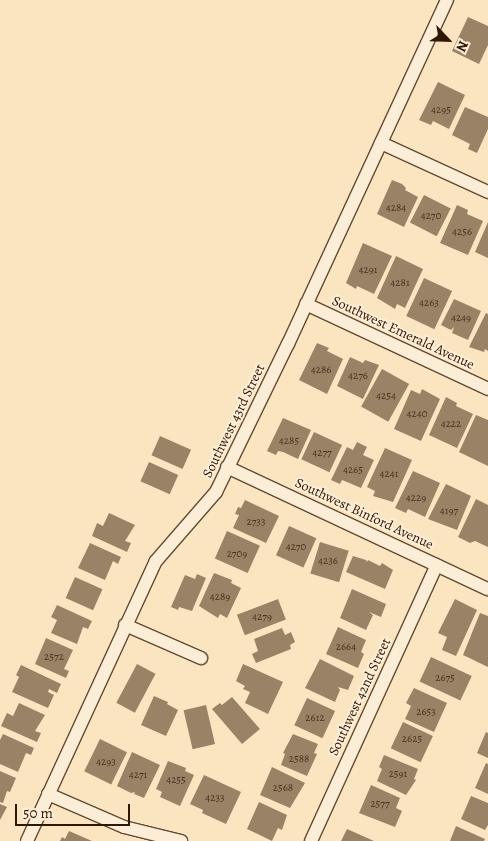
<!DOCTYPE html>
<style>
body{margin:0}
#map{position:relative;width:488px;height:841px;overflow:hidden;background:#fbe5c0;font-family:Alegreya,serif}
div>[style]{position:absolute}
.building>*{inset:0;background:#9a8266;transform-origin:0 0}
.roads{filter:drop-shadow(1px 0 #634a34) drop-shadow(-1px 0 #634a34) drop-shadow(0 1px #634a34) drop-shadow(0 -1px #634a34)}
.street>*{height:12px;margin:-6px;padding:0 6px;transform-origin:6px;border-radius:6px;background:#fceed6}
span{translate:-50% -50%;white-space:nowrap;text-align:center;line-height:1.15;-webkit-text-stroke:4px #fceed6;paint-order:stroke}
.number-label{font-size:11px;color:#4a321d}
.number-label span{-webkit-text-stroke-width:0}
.street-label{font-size:14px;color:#301705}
.north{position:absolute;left:423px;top:15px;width:50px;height:50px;-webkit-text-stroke:4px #fceed6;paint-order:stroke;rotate:114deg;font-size:14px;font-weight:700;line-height:20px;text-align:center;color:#301705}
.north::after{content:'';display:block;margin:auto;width:18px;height:22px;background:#301705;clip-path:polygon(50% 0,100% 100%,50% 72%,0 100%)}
.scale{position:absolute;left:15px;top:804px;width:115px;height:22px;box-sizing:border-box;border:2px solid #301705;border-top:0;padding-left:6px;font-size:15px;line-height:18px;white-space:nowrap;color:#301705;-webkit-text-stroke:4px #fceed6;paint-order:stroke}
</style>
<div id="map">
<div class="building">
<i style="clip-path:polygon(468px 17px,488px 26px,488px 45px,479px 64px,452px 51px)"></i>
<i style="clip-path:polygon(438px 82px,465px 95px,449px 129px,433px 121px,431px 125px,419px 120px)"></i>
<i style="clip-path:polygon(465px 107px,488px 117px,488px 129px,477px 153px,468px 149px,470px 144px,452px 135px)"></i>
<i style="clip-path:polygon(392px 180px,402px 184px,406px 188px,405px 190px,418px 197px,404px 227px,377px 214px)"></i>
<i style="left:424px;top:195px;width:30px;height:31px;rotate:27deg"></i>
<i style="clip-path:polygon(457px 205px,468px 210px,467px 214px,483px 221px,468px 255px,440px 243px)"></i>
<i style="clip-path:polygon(488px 222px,488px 258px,475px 252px)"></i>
<i style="clip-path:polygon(363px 243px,392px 256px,374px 294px,357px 286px,356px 289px,346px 283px)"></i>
<i style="clip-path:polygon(396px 256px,423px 269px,405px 308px,397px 304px,395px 309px,377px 298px)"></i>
<i style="left:424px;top:278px;width:31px;height:42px;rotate:25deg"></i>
<i style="clip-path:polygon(454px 299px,481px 311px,468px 340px,452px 333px,454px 327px,451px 330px,441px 325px)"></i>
<i style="clip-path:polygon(486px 313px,488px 314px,488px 351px,485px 349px,484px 352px,469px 347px)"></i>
<i style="clip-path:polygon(317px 343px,329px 348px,327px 351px,343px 359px,327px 394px,299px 380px)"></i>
<i style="clip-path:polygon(350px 357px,363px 363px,365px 360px,379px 365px,363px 399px,337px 386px)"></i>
<i style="left:382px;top:369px;width:31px;height:43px;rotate:29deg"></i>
<i style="clip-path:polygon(422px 389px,440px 399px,421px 441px,394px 429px,411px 390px,420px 394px)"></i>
<i style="clip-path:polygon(446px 397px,457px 403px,456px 406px,473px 414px,457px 448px,429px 435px)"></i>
<i style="clip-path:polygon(476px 415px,488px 420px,488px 466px,459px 452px)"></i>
<i style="clip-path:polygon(283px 418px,311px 430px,298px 459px,283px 452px,278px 451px,276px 455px,267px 451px)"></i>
<i style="left:314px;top:432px;width:31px;height:30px;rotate:25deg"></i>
<i style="left:160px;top:436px;width:34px;height:21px;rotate:24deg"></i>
<i style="clip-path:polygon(357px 442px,367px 447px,363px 455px,374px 460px,361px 488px,347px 482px,342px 480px,340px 484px,331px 480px,347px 447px,353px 450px)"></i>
<i style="clip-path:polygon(385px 448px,412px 460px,393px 502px,373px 496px,375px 491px,367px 487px)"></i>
<i style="left:149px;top:462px;width:32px;height:21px;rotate:24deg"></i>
<i style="clip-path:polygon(413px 471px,440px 483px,425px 517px,408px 509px,406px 513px,395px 508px)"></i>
<i style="clip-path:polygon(446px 484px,471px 496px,457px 530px,428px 519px)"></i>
<i style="clip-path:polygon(476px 499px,488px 505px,488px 547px,475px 541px,470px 543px,458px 537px)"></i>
<i style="clip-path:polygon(245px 500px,279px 516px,266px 543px,233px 528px,239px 515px,235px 514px,238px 507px,241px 508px)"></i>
<i style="clip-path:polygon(109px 513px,135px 525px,125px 541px,131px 543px,127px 552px,92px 536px,97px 523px,103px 526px)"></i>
<i style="left:289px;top:526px;width:30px;height:32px;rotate:24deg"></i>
<i style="left:227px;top:531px;width:36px;height:30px;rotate:24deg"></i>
<i style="left:320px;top:542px;width:30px;height:33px;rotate:17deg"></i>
<i style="clip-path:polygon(90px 543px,121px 557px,118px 564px,113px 561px,105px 580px,78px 568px)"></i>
<i style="clip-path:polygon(353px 556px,366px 560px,367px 562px,368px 560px,380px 566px,382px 563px,393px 570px,385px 589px,346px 572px)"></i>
<i style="clip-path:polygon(214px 573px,232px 580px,231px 583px,241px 588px,227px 618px,220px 614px,218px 618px,199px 606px)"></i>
<i style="clip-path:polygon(197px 574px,206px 578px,192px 611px,179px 607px,178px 610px,171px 607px,185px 575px,195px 579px)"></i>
<i style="left:75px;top:577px;width:30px;height:23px;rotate:24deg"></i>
<i style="clip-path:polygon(352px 589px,386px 604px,381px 617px,369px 612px,373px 615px,366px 630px,340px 618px)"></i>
<i style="left:278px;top:599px;width:22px;height:44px;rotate:69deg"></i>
<i style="clip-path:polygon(455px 599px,477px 610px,456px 656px,442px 650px,447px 637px,438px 633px)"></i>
<i style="clip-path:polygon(57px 605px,92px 621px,88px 629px,83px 627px,77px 644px,51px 633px,57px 620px,51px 617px)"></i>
<i style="clip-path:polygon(480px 613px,488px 616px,488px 667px,463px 655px)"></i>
<i style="clip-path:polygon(338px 627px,366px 640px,361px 652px,364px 654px,358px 668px,326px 654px)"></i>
<i style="clip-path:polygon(282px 628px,285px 635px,291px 632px,295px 642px,290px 645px,291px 649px,256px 663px,252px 654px,258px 651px,254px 639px)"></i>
<i style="clip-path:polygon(46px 638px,73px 650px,64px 669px,69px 671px,66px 678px,35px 664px)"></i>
<i style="left:431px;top:657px;width:45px;height:27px;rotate:25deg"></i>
<i style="clip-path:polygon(320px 659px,354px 676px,348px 690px,338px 687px,340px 690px,335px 702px,305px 688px)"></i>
<i style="left:137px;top:664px;width:21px;height:44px;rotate:28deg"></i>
<i style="clip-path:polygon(243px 664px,283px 682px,268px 714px,245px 703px,250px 692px,243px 689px,245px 686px,236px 681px)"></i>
<i style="clip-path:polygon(21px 665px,61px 684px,57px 693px,49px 689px,48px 692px,54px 695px,48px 708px,12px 692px,19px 677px,16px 675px)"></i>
<i style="clip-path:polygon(414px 688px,447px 703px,434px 732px,405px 719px,411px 706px,406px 703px)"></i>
<i style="clip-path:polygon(154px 696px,168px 702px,167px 704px,178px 710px,166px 736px,141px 725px)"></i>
<i style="clip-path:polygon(232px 697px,260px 729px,242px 744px,212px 709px,220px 703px,222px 705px)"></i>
<i style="left:307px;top:698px;width:31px;height:30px;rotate:25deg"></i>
<i style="clip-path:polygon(19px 703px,45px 715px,35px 731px,41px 733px,37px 742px,1px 726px,7px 713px,13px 716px)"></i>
<i style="left:206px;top:705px;width:40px;height:23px;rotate:77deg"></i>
<i style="left:403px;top:722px;width:33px;height:29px;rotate:25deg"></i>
<i style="clip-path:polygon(486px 732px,488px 733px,488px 758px,477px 753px)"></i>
<i style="clip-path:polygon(3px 734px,34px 748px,31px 755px,26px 753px,18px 772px,0 764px,0 740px)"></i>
<i style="clip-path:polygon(293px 734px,318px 744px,314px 753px,317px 754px,307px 776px,281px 765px,285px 754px,283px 753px)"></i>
<i style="left:100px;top:739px;width:30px;height:36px;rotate:26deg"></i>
<i style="clip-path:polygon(132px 752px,160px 765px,144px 798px,134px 794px,135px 792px,131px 793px,117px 786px)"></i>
<i style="clip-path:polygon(384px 755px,418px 769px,414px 779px,416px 780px,406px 795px,377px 781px,382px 769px,379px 767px)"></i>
<i style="clip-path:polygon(168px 761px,186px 768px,185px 771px,194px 775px,180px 806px,160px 797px,162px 792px,156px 789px)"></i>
<i style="clip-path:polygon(486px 763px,488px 764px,488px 794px,475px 788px)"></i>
<i style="clip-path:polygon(272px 767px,305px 783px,290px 808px,260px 795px)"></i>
<i style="clip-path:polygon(0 771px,16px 778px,10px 792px,7px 791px,3px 803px,0 802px)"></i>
<i style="clip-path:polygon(204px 775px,241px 792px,226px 824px,202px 813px,203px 810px,190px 804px)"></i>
<i style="clip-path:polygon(371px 785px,400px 798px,396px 808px,402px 811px,395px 827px,359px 813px)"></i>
<i style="clip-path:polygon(471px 796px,488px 803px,488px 825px,485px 830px,461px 819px)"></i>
<i style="clip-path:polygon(259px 802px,287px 815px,282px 830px,278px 828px,272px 841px,247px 829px)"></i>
<i style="clip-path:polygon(0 804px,7px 807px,0 820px)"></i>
<i style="clip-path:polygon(456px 826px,485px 839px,484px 841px,450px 841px)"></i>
<i style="clip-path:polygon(347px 829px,374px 841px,341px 841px)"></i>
<i style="clip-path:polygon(69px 831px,92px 841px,60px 841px,62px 837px,65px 839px)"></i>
</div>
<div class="roads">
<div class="street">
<i style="left:381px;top:143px;width:118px;rotate:24.6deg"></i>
<i style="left:306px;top:304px;width:201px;rotate:25deg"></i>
<i style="left:227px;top:467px;width:288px;rotate:25.1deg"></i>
<i style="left:125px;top:625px;width:83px;rotate:23.5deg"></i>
<i style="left:48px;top:794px;width:83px;rotate:23.5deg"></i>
<i style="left:124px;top:827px;width:59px;rotate:13.8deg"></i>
<i style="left:27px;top:841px;width:308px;rotate:-65.3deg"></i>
<i style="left:156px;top:561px;width:91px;rotate:-49deg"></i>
<i style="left:216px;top:492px;width:165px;rotate:-64.1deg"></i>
<i style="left:288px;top:344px;width:379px;rotate:-65.2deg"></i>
<i style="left:311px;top:841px;width:303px;rotate:-65.5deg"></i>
</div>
</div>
<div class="number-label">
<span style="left:441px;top:110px">4295</span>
<span style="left:396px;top:208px">4284</span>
<span style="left:431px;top:216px">4270</span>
<span style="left:462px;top:232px">4256</span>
<span style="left:368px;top:270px">4291</span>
<span style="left:400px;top:283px">4281</span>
<span style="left:429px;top:303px">4263</span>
<span style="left:461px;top:318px">4249</span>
<span style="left:321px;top:370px">4286</span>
<span style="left:358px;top:376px">4276</span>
<span style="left:386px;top:396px">4254</span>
<span style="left:417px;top:414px">4240</span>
<span style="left:451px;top:424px">4222</span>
<span style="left:289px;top:441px">4285</span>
<span style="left:322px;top:453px">4277</span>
<span style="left:353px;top:470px">4265</span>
<span style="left:389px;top:474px">4241</span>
<span style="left:416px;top:498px">4229</span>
<span style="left:449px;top:511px">4197</span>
<span style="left:256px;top:522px">2733</span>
<span style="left:296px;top:547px">4270</span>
<span style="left:237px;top:554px">2709</span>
<span style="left:328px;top:561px">4236</span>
<span style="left:220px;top:597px">4289</span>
<span style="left:262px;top:617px">4279</span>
<span style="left:346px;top:647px">2664</span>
<span style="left:54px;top:657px">2572</span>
<span style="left:445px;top:678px">2675</span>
<span style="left:426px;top:712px">2653</span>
<span style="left:315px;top:718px">2612</span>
<span style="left:412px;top:739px">2625</span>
<span style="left:299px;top:759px">2588</span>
<span style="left:106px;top:762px">4293</span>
<span style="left:398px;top:774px">2591</span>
<span style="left:138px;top:775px">4271</span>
<span style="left:176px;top:780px">4255</span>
<span style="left:283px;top:788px">2568</span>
<span style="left:215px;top:798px">4233</span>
<span style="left:380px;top:804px">2577</span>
</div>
<div class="street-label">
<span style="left:403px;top:333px;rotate:25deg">Southwest Emerald Avenue</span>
<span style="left:234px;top:421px;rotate:-64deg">Southwest 43rd Street</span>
<span style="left:364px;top:514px;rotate:25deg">Southwest Binford Avenue</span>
<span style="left:360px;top:697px;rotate:-65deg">Southwest 42nd Street</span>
</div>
<div class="north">N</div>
<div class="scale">50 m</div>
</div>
